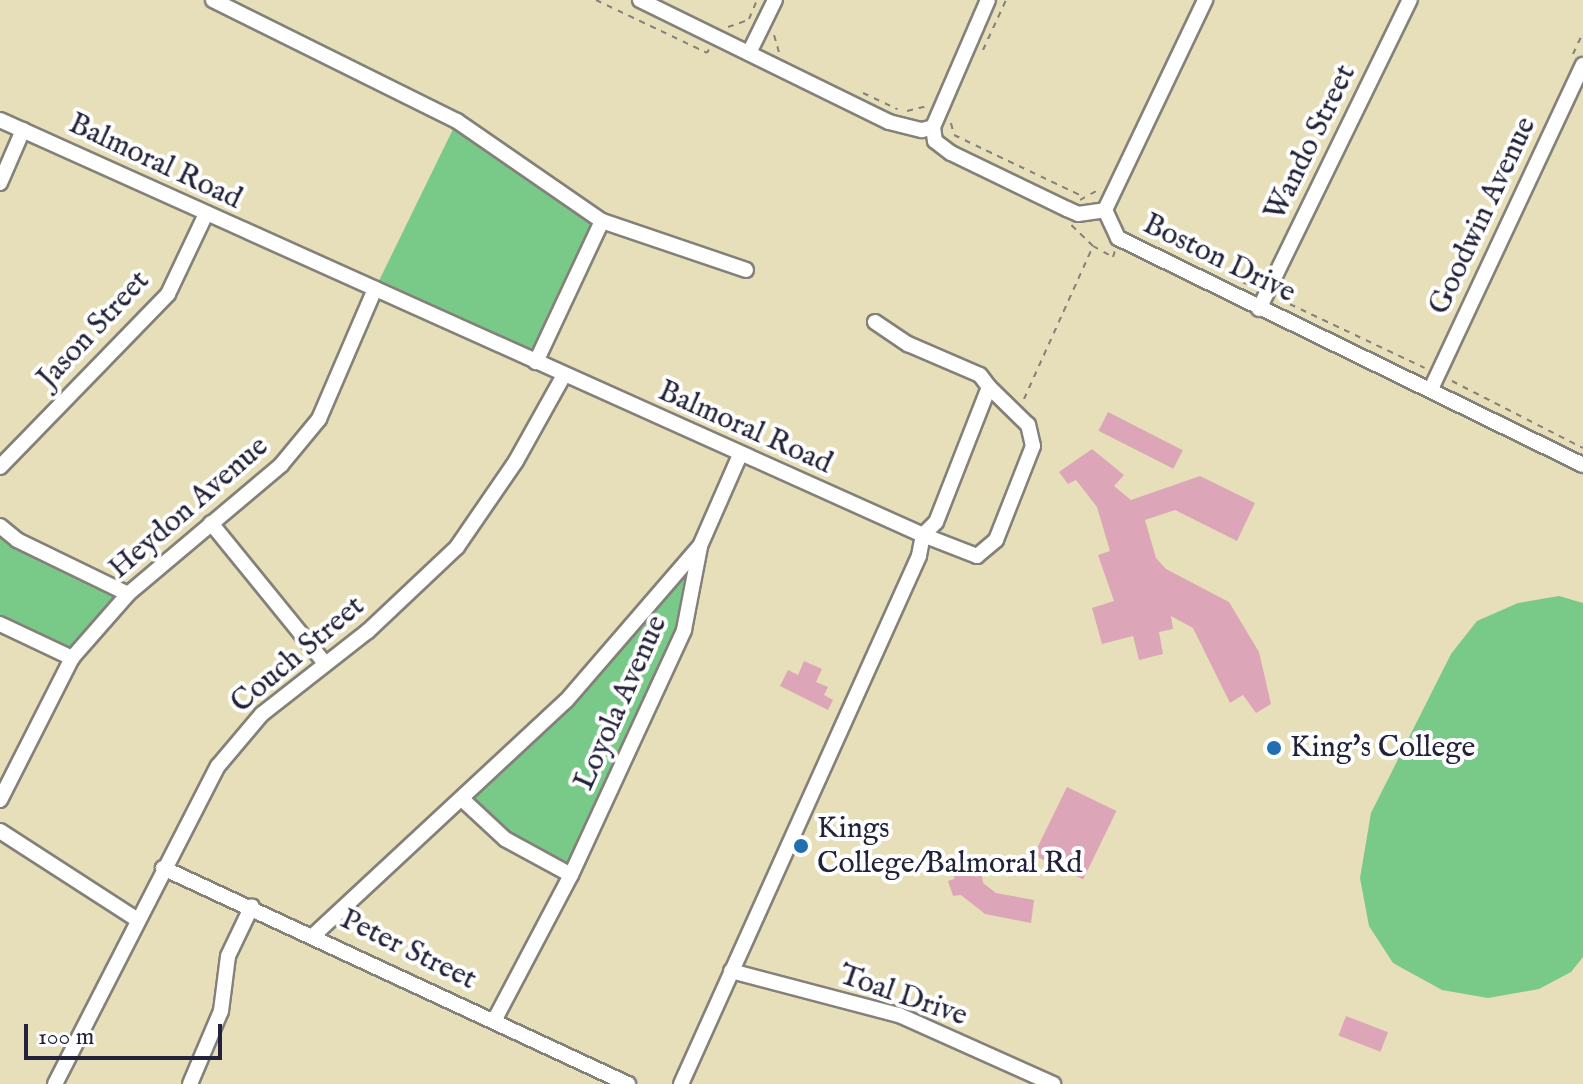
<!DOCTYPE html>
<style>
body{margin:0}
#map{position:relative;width:1583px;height:1084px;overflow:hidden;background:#e7dfb9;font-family:"IM FELL English",serif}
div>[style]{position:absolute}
.green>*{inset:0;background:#79c989}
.building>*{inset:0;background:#dca6b8;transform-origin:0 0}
.path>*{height:2px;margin-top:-1px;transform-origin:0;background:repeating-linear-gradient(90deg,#84807a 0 6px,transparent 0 12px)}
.roads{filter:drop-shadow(2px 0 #84807a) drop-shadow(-2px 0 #84807a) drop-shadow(0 2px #84807a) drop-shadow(0 -2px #84807a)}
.minor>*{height:14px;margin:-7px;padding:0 7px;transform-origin:7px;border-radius:7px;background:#fff}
.dots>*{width:22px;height:22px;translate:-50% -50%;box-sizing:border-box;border:4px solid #fff;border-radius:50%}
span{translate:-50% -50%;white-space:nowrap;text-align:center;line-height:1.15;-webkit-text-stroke:8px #fff;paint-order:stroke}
.street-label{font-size:30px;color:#22223b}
.poi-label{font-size:30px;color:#22223b}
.left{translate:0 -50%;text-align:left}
.scale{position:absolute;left:24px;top:1024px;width:198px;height:36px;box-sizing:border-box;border:4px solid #22223b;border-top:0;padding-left:10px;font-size:24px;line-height:28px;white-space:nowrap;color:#22223b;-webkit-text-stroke:6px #fff;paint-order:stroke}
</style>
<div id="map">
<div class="green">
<i style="clip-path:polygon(457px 121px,602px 221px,536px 362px,375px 289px)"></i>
<i style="clip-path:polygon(0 526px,128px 594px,72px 658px,0 624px)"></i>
<i style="clip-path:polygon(700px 546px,695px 591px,571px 875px,529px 854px,462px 799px,566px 701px)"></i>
<i style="clip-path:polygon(1559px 596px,1583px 603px,1583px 957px,1571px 972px,1539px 989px,1488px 998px,1442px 990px,1393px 963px,1369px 926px,1360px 878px,1371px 813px,1451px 654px,1477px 621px,1518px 603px)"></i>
</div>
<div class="building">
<i style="left:1108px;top:412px;width:84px;height:21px;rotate:27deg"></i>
<i style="clip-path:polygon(1092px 449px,1124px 475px,1114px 486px,1131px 500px,1200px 476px,1255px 503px,1237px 541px,1175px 510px,1145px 520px,1156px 558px,1166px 569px,1229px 602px,1259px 652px,1271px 704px,1256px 713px,1243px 695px,1230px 703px,1193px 628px,1171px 616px,1173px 629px,1159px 632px,1163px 654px,1139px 660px,1133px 636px,1102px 644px,1092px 608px,1114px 601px,1098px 555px,1110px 551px,1097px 507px,1076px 480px,1068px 484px,1059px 472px)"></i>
<i style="clip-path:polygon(804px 661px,822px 669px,816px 682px,828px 687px,824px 695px,833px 700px,828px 710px,780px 686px,788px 670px,798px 675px)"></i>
<i style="left:1067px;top:787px;width:55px;height:76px;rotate:26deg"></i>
<i style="clip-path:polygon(956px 859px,980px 863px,983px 883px,996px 893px,1034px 900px,1031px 923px,985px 914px,961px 895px,953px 896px,948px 881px,954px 879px)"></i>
<i style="left:1346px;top:1016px;width:45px;height:21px;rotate:21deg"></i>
</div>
<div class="path">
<i style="left:596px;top:0;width:123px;rotate:25.5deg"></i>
<i style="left:707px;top:53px;width:4px;rotate:-63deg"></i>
<i style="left:749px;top:19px;width:21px;rotate:-67deg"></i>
<i style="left:728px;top:27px;width:21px;rotate:-19deg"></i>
<i style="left:774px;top:35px;width:18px;rotate:74deg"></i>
<i style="left:983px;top:50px;width:55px;rotate:-65.3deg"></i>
<i style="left:1573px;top:54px;width:23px;rotate:-65deg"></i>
<i style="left:863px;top:93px;width:38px;rotate:25deg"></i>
<i style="left:907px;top:111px;width:21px;rotate:-14deg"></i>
<i style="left:951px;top:123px;width:12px;rotate:76deg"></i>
<i style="left:954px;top:135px;width:142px;rotate:25.5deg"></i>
<i style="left:1080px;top:200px;width:21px;rotate:-29deg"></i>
<i style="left:1093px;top:246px;width:23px;rotate:29deg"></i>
<i style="left:1113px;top:257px;width:6px;rotate:-72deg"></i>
<i style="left:1232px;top:277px;width:25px;rotate:26deg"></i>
<i style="left:1279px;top:299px;width:161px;rotate:25.3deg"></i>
<i style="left:1452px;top:381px;width:147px;rotate:27.1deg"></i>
<i style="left:1024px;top:399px;width:168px;rotate:-65.7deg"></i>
<i style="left:1093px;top:246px;width:32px;rotate:-136deg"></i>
</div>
<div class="roads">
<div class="minor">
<i style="left:213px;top:0;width:272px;rotate:26.4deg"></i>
<i style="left:457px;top:121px;width:176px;rotate:34.6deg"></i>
<i style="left:602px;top:221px;width:156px;rotate:115.1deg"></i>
<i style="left:640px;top:0;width:277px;rotate:26.1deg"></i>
<i style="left:889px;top:122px;width:34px;rotate:14deg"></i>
<i style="left:922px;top:130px;width:11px;rotate:-15deg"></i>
<i style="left:933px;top:127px;width:14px;rotate:82deg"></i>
<i style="left:935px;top:141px;width:20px;rotate:37deg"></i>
<i style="left:951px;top:153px;width:129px;rotate:25.8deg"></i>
<i style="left:1067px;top:209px;width:12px;rotate:24deg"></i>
<i style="left:1078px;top:214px;width:27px;rotate:-8deg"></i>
<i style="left:1105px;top:210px;width:31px;rotate:65deg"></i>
<i style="left:1118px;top:238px;width:517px;rotate:26.02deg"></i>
<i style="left:749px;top:53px;width:59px;rotate:-63.9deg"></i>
<i style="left:0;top:120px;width:1012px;rotate:24.21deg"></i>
<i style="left:923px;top:535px;width:21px;rotate:101deg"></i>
<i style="left:919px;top:556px;width:579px;rotate:114.26deg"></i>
<i style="left:933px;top:127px;width:138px;rotate:-66.6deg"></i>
<i style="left:0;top:183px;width:58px;rotate:-66.5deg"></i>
<i style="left:1105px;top:210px;width:233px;rotate:-64.5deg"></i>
<i style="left:602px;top:221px;width:152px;rotate:18.8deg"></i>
<i style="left:1259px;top:309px;width:344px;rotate:-64deg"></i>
<i style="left:875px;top:322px;width:40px;rotate:34deg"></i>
<i style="left:908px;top:344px;width:78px;rotate:23.3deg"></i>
<i style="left:980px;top:375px;width:15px;rotate:53deg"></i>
<i style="left:989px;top:387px;width:145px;rotate:111.4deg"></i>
<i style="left:936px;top:522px;width:18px;rotate:135deg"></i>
<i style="left:923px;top:535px;width:58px;rotate:21.3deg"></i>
<i style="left:977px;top:556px;width:25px;rotate:-40deg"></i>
<i style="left:996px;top:540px;width:101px;rotate:-68.5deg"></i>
<i style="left:1033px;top:446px;width:22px;rotate:-103deg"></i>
<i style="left:1028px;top:425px;width:54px;rotate:-135.7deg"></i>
<i style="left:1431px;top:389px;width:358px;rotate:-64.9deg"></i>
<i style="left:0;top:467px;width:241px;rotate:-45.8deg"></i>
<i style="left:168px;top:294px;width:89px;rotate:-64.6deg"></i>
<i style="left:211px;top:523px;width:178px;rotate:50.9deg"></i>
<i style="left:0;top:526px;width:22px;rotate:39deg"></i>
<i style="left:17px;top:540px;width:123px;rotate:25.9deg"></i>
<i style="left:0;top:624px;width:80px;rotate:25.3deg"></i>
<i style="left:462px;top:799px;width:59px;rotate:42.9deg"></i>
<i style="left:505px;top:839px;width:75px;rotate:28.6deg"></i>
<i style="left:0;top:800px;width:159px;rotate:-63.1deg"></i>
<i style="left:72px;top:658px;width:85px;rotate:-48.8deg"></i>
<i style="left:128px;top:594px;width:200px;rotate:-40.1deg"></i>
<i style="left:281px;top:465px;width:60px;rotate:-50.4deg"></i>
<i style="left:319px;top:419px;width:142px;rotate:-66.7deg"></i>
<i style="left:0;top:831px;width:162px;rotate:32.9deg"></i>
<i style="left:163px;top:868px;width:513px;rotate:24.92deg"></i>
<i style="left:315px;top:934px;width:342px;rotate:-42.9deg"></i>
<i style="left:566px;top:701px;width:205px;rotate:-49.2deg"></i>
<i style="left:700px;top:546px;width:99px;rotate:-66.3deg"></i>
<i style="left:731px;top:971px;width:174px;rotate:14.7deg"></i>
<i style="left:899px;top:1015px;width:169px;rotate:24.1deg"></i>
<i style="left:494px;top:1021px;width:165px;rotate:-62.2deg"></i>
<i style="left:571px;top:875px;width:270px;rotate:-65.2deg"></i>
<i style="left:684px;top:630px;width:85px;rotate:-79.1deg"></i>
<i style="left:55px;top:1084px;width:357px;rotate:-62.9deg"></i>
<i style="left:218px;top:766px;width:68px;rotate:-49.8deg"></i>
<i style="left:262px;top:714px;width:135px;rotate:-38.1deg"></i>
<i style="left:368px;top:631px;width:122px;rotate:-43.3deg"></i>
<i style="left:457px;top:547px;width:104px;rotate:-55.5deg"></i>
<i style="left:516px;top:461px;width:98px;rotate:-60.8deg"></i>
<i style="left:190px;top:1084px;width:79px;rotate:-67deg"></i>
<i style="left:221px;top:1011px;width:55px;rotate:-82.7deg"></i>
<i style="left:228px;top:956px;width:55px;rotate:-64.4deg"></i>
</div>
</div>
<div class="dots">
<i style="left:1274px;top:748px;background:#1f6fb2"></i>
<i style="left:801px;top:846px;background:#1f6fb2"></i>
</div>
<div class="street-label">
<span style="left:1311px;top:143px;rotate:-64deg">Wando Street</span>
<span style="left:155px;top:162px;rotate:25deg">Balmoral Road</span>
<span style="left:1483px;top:216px;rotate:-65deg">Goodwin Avenue</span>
<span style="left:1219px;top:259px;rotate:26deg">Boston Drive</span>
<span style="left:94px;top:330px;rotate:-47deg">Jason Street</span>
<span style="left:745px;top:428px;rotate:24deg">Balmoral Road</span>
<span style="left:189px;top:508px;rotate:-41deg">Heydon Avenue</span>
<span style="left:298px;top:655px;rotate:-40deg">Couch Street</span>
<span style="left:621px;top:703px;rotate:-66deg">Loyola Avenue</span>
<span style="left:408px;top:950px;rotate:26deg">Peter Street</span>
<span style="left:903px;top:996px;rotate:19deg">Toal Drive</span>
</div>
<div class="poi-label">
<span class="left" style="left:1290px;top:748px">King's College</span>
<span class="left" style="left:817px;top:846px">Kings<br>College/Balmoral Rd</span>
</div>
<div class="scale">100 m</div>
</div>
